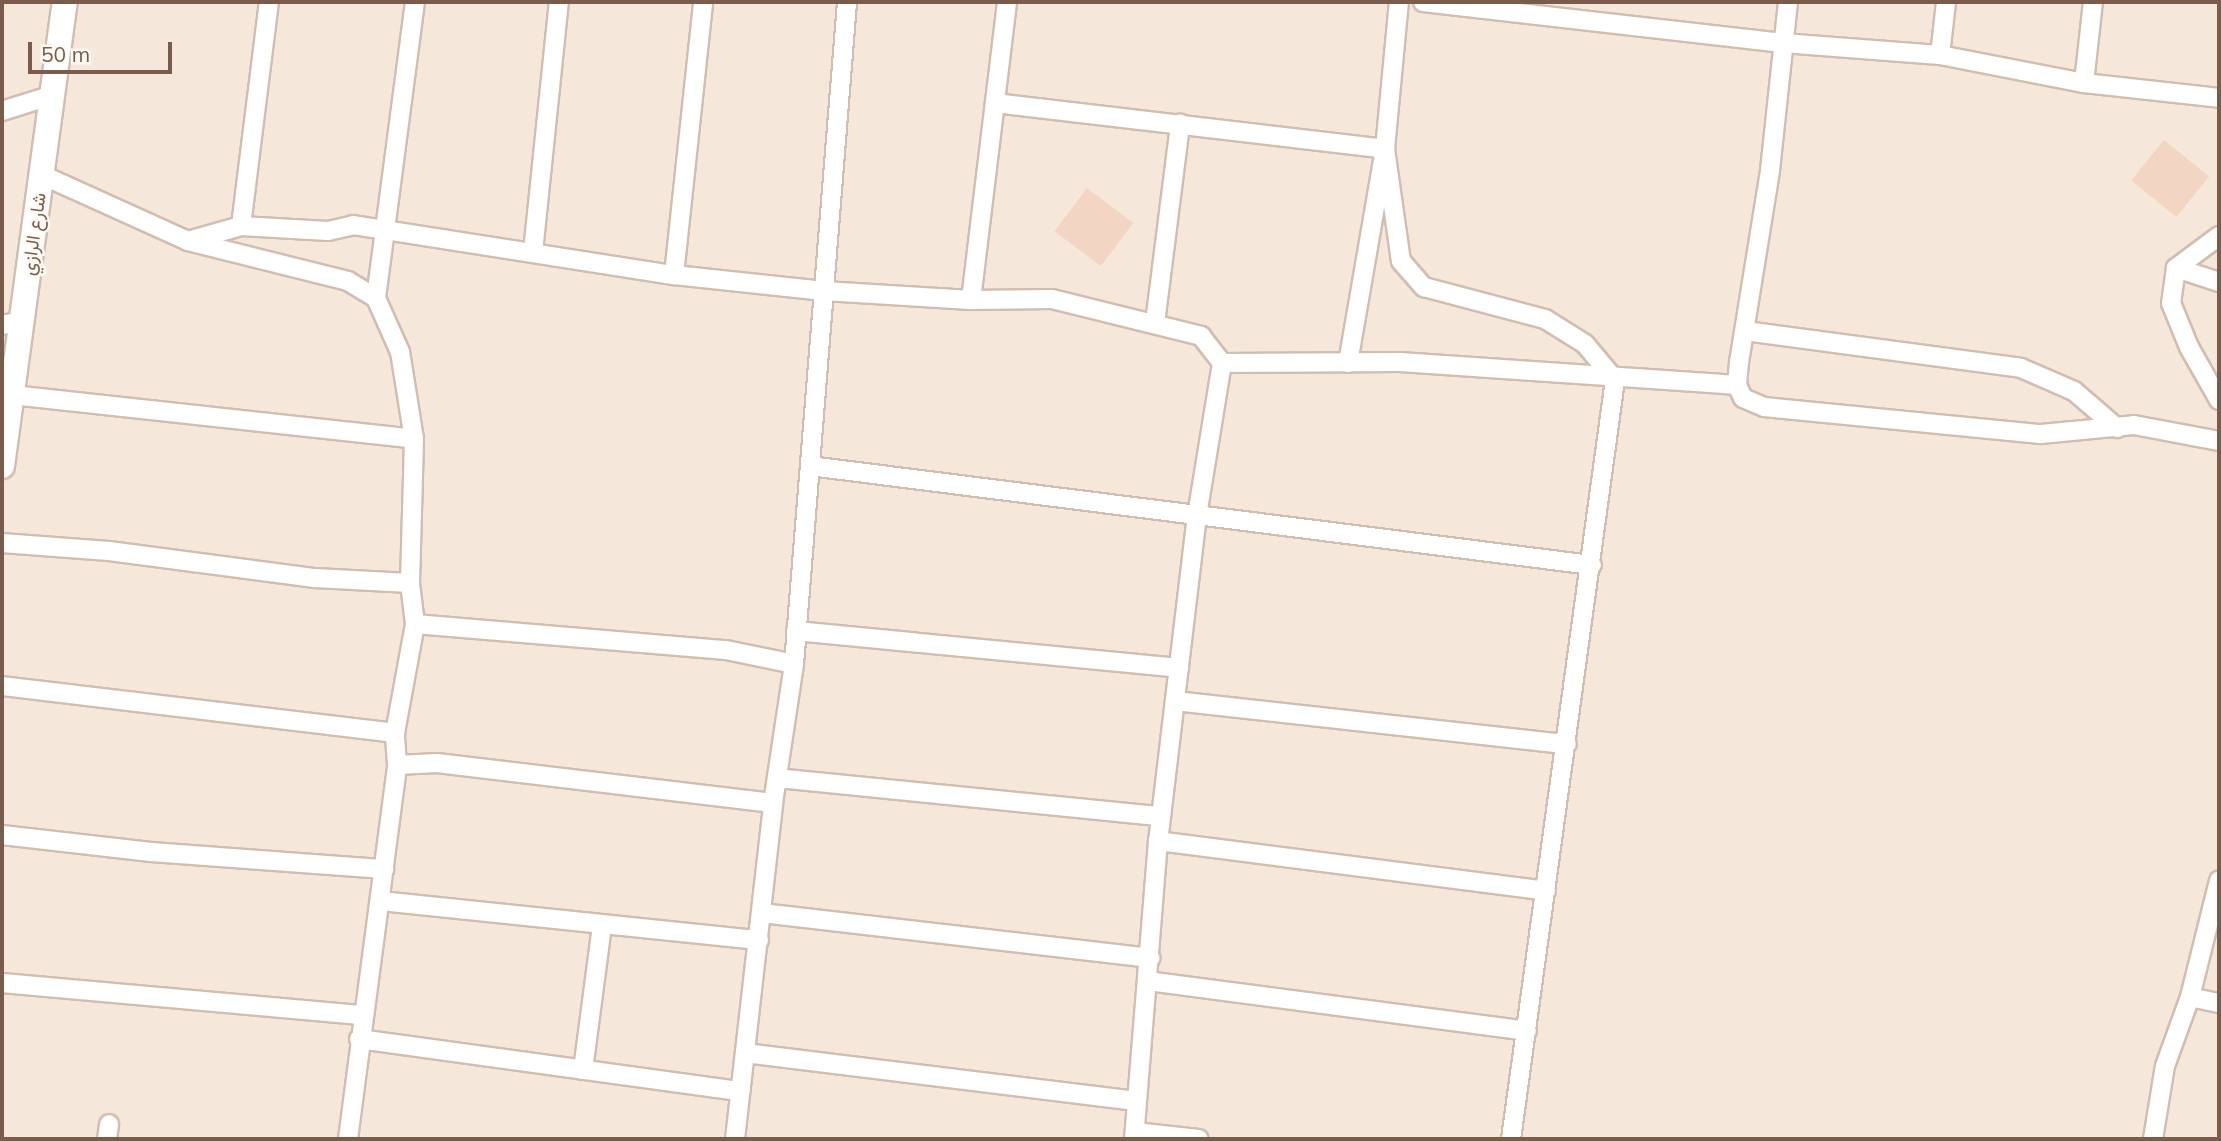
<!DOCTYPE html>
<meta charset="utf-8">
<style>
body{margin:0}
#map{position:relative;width:2221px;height:1141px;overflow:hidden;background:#fdf6ec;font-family:Mulish,Vazirmatn,sans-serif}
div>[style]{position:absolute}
.residential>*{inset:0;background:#f5e8da;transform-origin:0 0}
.building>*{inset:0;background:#f3d5c3;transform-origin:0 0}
.roads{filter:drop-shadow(2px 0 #d1beb0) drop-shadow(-2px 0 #d1beb0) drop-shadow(0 2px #d1beb0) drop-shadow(0 -2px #d1beb0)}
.street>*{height:18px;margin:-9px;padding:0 9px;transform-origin:9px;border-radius:9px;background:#fff}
.secondary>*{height:24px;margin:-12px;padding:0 12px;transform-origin:12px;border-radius:12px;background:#fff}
span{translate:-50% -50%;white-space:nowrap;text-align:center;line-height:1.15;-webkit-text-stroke:5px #fffaf3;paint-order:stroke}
.street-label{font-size:19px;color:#7a5c4d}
.frame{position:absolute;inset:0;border:4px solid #7a5c4d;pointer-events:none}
.scale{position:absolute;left:28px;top:42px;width:144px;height:32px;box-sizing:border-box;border:4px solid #7a5c4d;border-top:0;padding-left:9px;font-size:21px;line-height:24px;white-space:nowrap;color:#7a5c4d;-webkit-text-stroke:5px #fffaf3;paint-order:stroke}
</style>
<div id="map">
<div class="residential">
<i style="left:2px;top:2px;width:2217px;height:1137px"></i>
</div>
<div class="building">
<i style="left:2164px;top:140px;width:58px;height:52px;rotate:39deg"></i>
<i style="left:1087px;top:188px;width:58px;height:54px;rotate:37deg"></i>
</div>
<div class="roads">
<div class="street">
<i style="left:1423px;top:2px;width:362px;rotate:6.5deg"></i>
<i style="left:1783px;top:43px;width:157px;rotate:4.4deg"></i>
<i style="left:1940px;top:55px;width:147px;rotate:11deg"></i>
<i style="left:2084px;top:83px;width:136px;rotate:6.3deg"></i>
<i style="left:1788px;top:2px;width:170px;rotate:96.1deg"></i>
<i style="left:1770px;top:171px;width:193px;rotate:99.2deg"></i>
<i style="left:1739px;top:362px;width:23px;rotate:95deg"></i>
<i style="left:1737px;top:385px;width:14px;rotate:65deg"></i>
<i style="left:1743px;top:398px;width:23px;rotate:23deg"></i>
<i style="left:1764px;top:407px;width:278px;rotate:5.6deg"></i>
<i style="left:2041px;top:434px;width:93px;rotate:-5.5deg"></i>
<i style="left:2134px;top:425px;width:86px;rotate:10.7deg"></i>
<i style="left:1940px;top:55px;width:53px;rotate:-83.5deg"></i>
<i style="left:2084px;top:83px;width:81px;rotate:-83.7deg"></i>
<i style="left:995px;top:103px;width:393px;rotate:6.7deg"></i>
<i style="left:2px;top:111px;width:53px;rotate:-17.4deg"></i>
<i style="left:1385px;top:149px;width:113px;rotate:81.9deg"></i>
<i style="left:1401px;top:261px;width:35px;rotate:49deg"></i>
<i style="left:1424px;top:287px;width:125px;rotate:14.8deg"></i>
<i style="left:1545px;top:319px;width:47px;rotate:32deg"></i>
<i style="left:1585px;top:344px;width:47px;rotate:50.2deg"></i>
<i style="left:1615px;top:380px;width:766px;rotate:97.8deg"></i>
<i style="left:42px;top:175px;width:160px;rotate:24.3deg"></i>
<i style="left:188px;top:241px;width:55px;rotate:-15.8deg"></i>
<i style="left:241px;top:226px;width:87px;rotate:3.3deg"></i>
<i style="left:328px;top:231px;width:26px;rotate:-13deg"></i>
<i style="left:353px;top:225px;width:325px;rotate:8.9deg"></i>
<i style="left:674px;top:275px;width:151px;rotate:6.1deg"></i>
<i style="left:824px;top:291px;width:147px;rotate:3.5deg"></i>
<i style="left:971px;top:300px;width:81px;rotate:-0.7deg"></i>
<i style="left:1052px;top:299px;width:154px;rotate:13.9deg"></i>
<i style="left:1201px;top:336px;width:34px;rotate:52deg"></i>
<i style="left:1222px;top:363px;width:154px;rotate:99.3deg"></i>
<i style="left:1197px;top:515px;width:328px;rotate:96.8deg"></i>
<i style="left:1158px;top:841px;width:299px;rotate:94.6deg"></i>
<i style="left:241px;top:226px;width:226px;rotate:-82.9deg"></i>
<i style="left:2219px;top:236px;width:54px;rotate:143.3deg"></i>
<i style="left:2176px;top:268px;width:35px;rotate:98deg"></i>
<i style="left:2171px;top:303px;width:48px;rotate:67.8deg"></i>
<i style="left:2189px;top:347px;width:61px;rotate:60.5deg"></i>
<i style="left:533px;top:252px;width:251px;rotate:-84.1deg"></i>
<i style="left:2176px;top:268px;width:45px;rotate:18deg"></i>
<i style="left:674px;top:275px;width:275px;rotate:-83.9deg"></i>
<i style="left:376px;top:298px;width:299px;rotate:-82.5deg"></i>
<i style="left:971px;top:300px;width:300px;rotate:-83.1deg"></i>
<i style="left:1155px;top:323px;width:201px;rotate:-82.8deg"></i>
<i style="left:2px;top:325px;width:20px;rotate:-11deg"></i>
<i style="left:1745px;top:331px;width:278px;rotate:7.6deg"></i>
<i style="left:2021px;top:368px;width:58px;rotate:23.5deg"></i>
<i style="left:2074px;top:391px;width:57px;rotate:40.7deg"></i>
<i style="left:1222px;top:363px;width:178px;rotate:-0.3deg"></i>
<i style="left:1400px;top:362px;width:338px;rotate:3.9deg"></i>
<i style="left:1348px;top:363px;width:217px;rotate:-80.2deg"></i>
<i style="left:1385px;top:149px;width:148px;rotate:-84.6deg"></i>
<i style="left:12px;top:395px;width:404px;rotate:6.2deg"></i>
<i style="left:810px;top:466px;width:788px;rotate:7.22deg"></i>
<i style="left:2px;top:543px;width:107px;rotate:4.3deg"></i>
<i style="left:109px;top:551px;width:208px;rotate:7.5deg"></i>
<i style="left:315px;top:578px;width:95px;rotate:3deg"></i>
<i style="left:415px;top:624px;width:312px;rotate:4.8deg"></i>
<i style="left:726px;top:650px;width:69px;rotate:11.6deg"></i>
<i style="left:796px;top:631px;width:385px;rotate:5.5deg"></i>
<i style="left:2px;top:686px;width:396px;rotate:6.8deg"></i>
<i style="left:395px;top:733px;width:111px;rotate:-79.6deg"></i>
<i style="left:415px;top:624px;width:41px;rotate:-97deg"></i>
<i style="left:410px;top:583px;width:144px;rotate:-88.4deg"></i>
<i style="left:414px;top:439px;width:88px;rotate:-99.1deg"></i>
<i style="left:400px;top:352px;width:59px;rotate:-114deg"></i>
<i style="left:376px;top:298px;width:33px;rotate:-149deg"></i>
<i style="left:348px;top:281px;width:165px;rotate:-166deg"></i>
<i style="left:1175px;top:701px;width:394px;rotate:6.3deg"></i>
<i style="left:397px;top:765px;width:40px;rotate:-2.9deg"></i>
<i style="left:437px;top:763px;width:338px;rotate:6.8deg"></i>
<i style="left:777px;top:778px;width:386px;rotate:5.7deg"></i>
<i style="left:2px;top:835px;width:150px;rotate:6.5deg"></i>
<i style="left:151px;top:852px;width:234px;rotate:4.2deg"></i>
<i style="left:1158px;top:841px;width:391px;rotate:7.3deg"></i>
<i style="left:380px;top:901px;width:381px;rotate:5.9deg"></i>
<i style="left:762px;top:913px;width:391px;rotate:6.6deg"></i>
<i style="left:1148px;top:981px;width:382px;rotate:7.5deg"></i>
<i style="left:2px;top:983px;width:362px;rotate:5.1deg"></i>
<i style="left:2190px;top:997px;width:30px;rotate:12deg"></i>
<i style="left:359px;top:1039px;width:385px;rotate:7.8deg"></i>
<i style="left:745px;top:1053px;width:394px;rotate:7deg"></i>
<i style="left:583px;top:1070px;width:146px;rotate:-82.5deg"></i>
<i style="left:1135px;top:1132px;width:64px;rotate:6.2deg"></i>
<i style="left:107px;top:1139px;width:15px;rotate:-82deg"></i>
<i style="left:348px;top:1139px;width:377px;rotate:-82.5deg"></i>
<i style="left:397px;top:765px;width:32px;rotate:-94deg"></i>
<i style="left:735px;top:1139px;width:338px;rotate:-83.5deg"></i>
<i style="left:773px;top:803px;width:141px;rotate:-81.4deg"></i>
<i style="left:794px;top:664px;width:664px;rotate:-85.42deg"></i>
<i style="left:2153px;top:1139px;width:74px;rotate:-80.7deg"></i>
<i style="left:2165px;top:1066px;width:73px;rotate:-70.1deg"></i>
<i style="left:2190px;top:997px;width:120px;rotate:-76deg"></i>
</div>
<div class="secondary">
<i style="left:2px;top:466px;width:468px;rotate:-82.3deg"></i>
</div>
</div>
<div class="street-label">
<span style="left:34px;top:234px;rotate:-82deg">شارع الرازي</span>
</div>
<div class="frame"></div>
<div class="scale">50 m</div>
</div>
